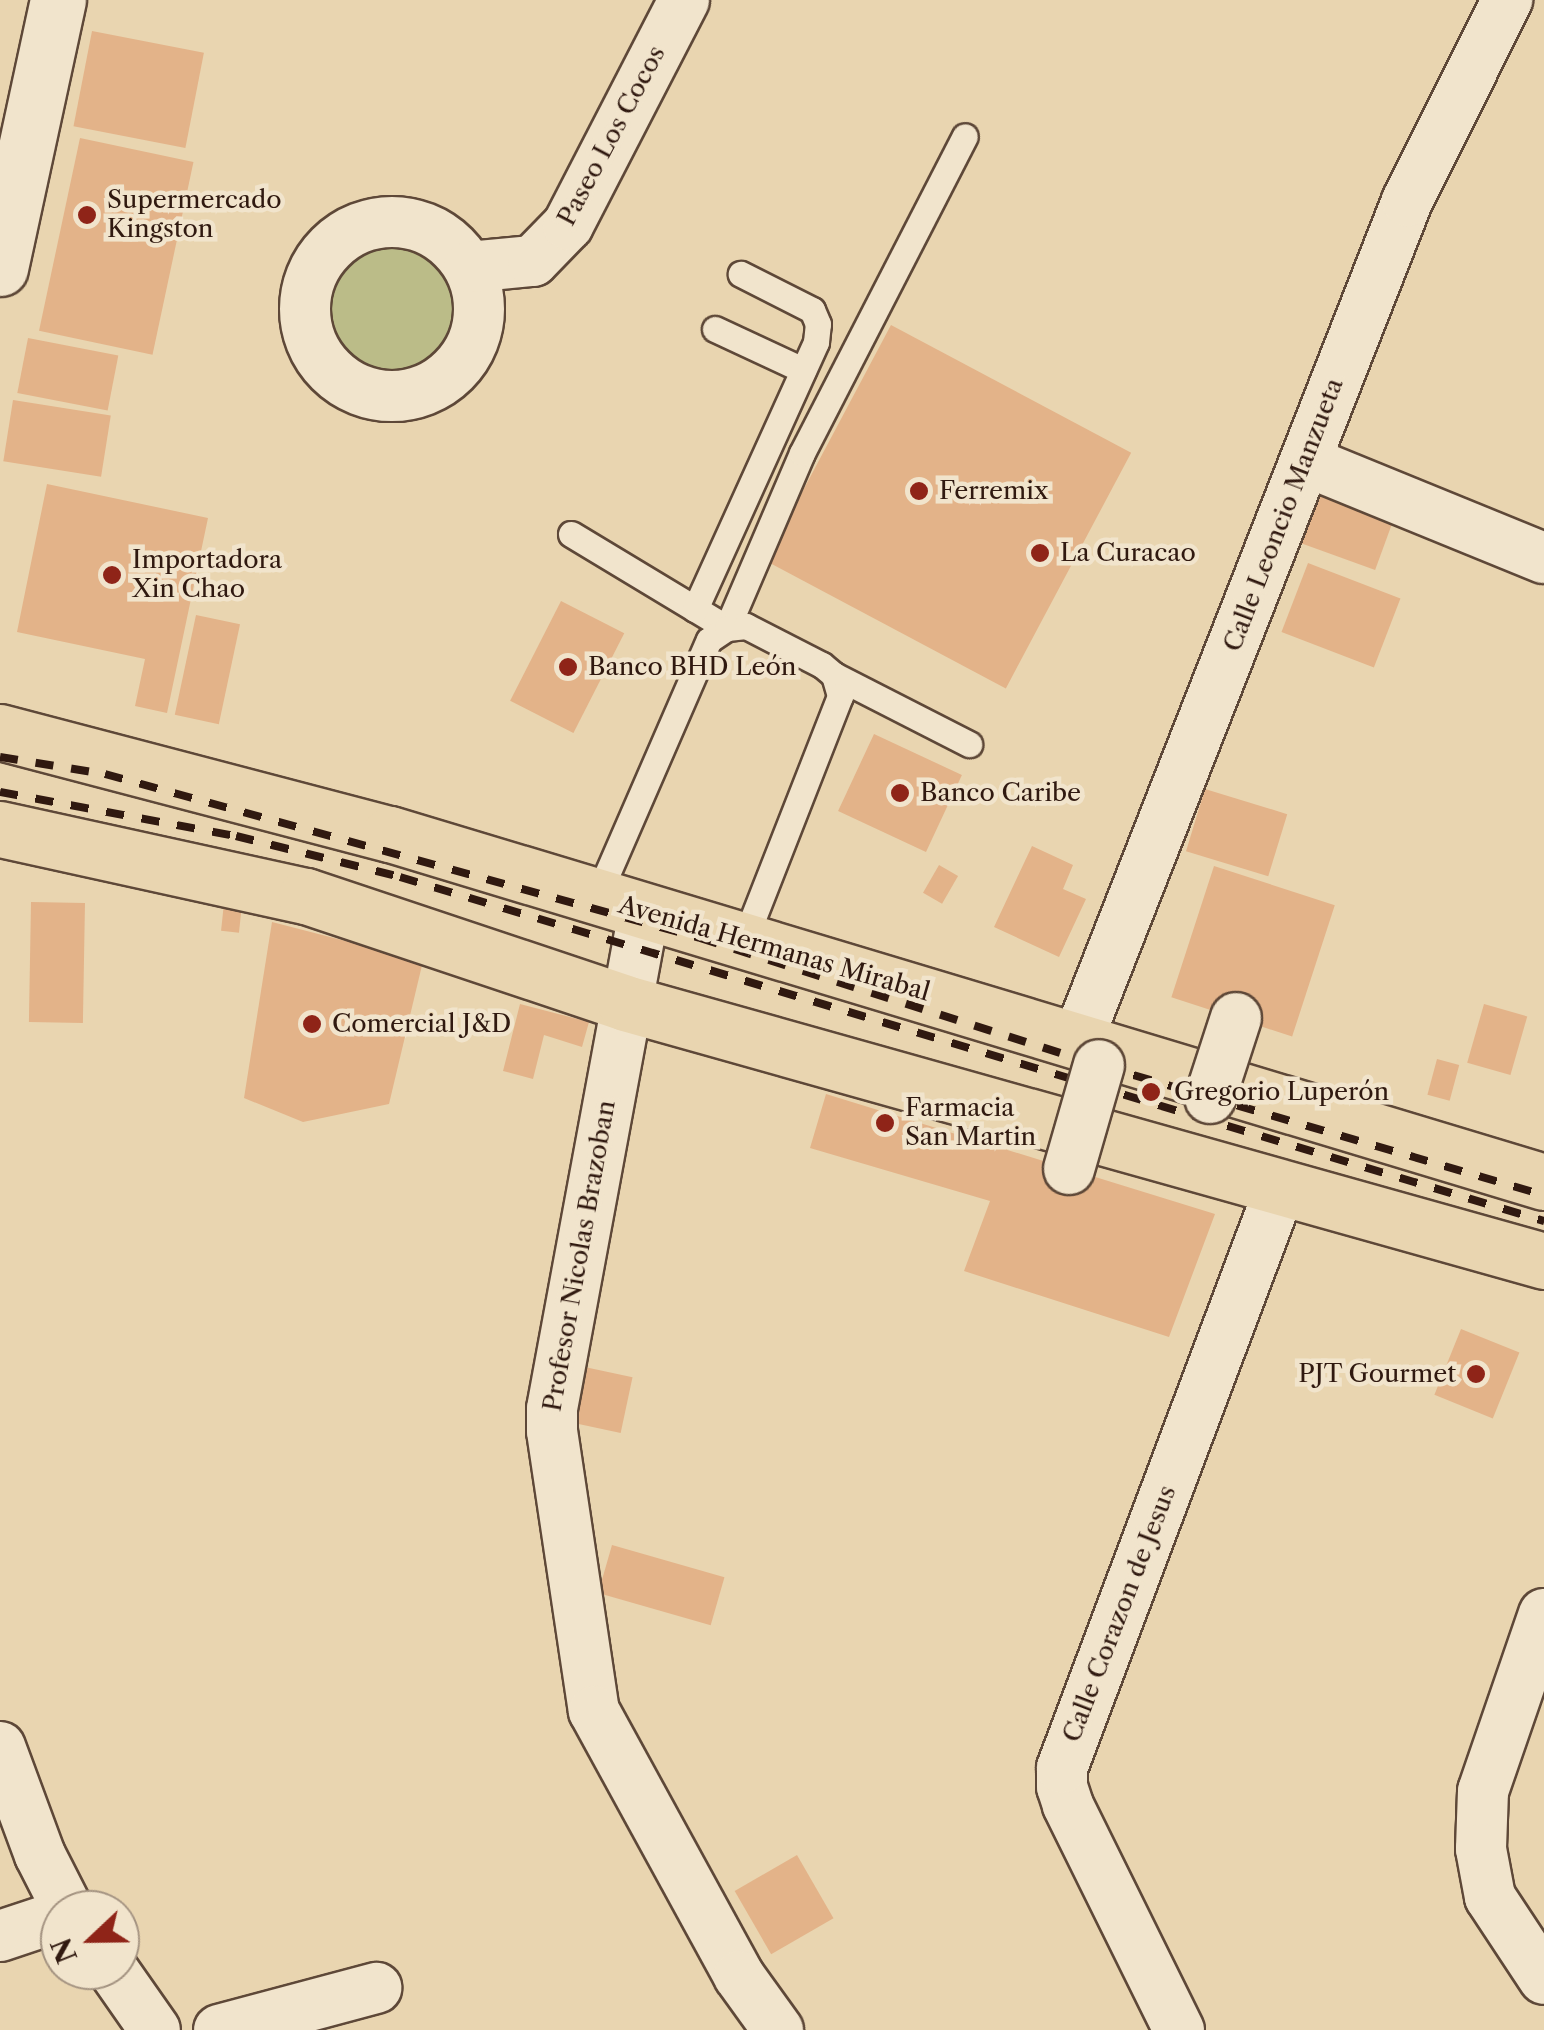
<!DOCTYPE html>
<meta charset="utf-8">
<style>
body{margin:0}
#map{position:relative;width:1544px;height:2030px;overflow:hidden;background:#e9d5b0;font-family:"Libre Caslon Text",serif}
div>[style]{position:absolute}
.green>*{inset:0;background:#bbbc88}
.round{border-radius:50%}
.building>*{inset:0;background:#e3b389;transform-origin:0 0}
.roads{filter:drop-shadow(2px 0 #5e4838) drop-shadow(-2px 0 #5e4838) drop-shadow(0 2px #5e4838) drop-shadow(0 -2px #5e4838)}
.lane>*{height:25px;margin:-12.5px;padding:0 12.5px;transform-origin:12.5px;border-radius:12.5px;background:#f1e4cc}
.street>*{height:50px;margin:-25px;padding:0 25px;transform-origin:25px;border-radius:25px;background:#f1e4cc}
.street>.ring{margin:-25px;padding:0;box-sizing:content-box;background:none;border:50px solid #f1e4cc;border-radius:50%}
.secondary>*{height:55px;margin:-27.5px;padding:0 27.5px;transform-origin:27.5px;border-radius:27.5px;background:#f1e4cc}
.primary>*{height:55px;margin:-27.5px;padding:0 27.5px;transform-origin:27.5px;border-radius:27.5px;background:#e9d5b0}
.rail>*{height:8px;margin-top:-4px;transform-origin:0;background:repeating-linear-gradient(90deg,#301910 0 18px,transparent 0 36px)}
.bridges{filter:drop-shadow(2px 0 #5e4838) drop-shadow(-2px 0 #5e4838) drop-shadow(0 2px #5e4838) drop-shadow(0 -2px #5e4838)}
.street-bridge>*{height:50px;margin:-25px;padding:0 25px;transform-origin:25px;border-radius:25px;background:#f1e4cc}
.dots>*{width:28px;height:28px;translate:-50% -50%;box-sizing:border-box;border:5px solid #f1e4cc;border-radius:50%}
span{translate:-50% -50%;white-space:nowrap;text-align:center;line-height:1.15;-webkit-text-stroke:9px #f1e4cc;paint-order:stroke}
.street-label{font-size:25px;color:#301910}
.poi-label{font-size:25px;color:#301910}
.left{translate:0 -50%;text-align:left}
.right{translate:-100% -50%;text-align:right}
.north{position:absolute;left:40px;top:1890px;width:100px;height:100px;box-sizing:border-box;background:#f1e4cc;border:2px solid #a49381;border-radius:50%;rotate:248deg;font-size:28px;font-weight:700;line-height:40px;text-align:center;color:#301910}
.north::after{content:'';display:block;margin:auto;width:35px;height:45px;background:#8f2418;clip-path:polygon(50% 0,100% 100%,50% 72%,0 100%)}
</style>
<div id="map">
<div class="green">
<i class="round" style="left:315px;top:231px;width:154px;height:154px"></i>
</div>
<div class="building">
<i style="left:92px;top:31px;width:114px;height:97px;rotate:11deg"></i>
<i style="left:80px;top:138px;width:116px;height:197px;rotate:12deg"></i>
<i style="left:891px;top:325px;width:272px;height:267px;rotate:28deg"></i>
<i style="left:28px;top:338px;width:92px;height:56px;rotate:11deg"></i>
<i style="left:13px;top:400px;width:99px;height:62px;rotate:9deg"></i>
<i style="clip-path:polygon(47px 484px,208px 518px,167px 713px,135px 706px,145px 659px,17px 632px)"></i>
<i style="left:1322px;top:488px;width:78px;height:59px;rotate:20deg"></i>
<i style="left:1308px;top:563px;width:99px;height:74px;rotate:21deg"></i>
<i style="left:561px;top:601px;width:71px;height:112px;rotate:27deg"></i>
<i style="left:196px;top:615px;width:45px;height:102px;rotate:12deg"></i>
<i style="left:874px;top:734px;width:97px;height:85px;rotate:25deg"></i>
<i style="left:1205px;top:789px;width:86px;height:65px;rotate:17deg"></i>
<i style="clip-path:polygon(1032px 846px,1073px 865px,1063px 889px,1086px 899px,1059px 957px,994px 927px)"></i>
<i style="left:939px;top:865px;width:22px;height:32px;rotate:30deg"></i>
<i style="left:1214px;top:866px;width:127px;height:138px;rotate:18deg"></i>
<i style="left:31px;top:902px;width:54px;height:120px;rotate:1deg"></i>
<i style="left:224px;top:903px;width:18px;height:28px;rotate:6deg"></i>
<i style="clip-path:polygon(272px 922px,423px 961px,389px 1104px,303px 1122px,244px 1098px)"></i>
<i style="clip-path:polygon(520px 1004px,589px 1022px,582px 1047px,544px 1035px,533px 1079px,503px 1071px)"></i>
<i style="left:1484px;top:1004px;width:45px;height:61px;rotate:16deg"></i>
<i style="left:1437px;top:1059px;width:23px;height:37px;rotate:15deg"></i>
<i style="clip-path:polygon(826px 1094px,1215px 1214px,1169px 1337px,964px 1271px,990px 1201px,810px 1148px)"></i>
<i style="left:1461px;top:1329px;width:63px;height:71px;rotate:22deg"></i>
<i style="left:566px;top:1363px;width:68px;height:57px;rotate:12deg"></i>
<i style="left:612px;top:1545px;width:117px;height:50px;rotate:16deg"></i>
<i style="left:797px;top:1855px;width:73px;height:72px;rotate:60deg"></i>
</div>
<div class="roads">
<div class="lane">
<i style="left:715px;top:329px;width:97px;rotate:25deg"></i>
<i style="left:571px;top:534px;width:182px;rotate:31.1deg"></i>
<i style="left:727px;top:628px;width:190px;rotate:-66.8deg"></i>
<i style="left:802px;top:453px;width:356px;rotate:-62.8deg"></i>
<i style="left:695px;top:609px;width:293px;rotate:-65.6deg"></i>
<i style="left:816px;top:342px;width:18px;rotate:-84deg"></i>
<i style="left:818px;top:324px;width:15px;rotate:-113deg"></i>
<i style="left:812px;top:310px;width:80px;rotate:-153.1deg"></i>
<i style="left:834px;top:675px;width:152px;rotate:27.1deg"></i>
<i style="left:597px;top:897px;width:280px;rotate:-66.5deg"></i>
<i style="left:709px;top:640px;width:22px;rotate:-34deg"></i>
<i style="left:727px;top:628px;width:19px;rotate:-6deg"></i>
<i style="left:746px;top:626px;width:85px;rotate:27.2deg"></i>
<i style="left:822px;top:665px;width:16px;rotate:40deg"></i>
<i style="left:834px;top:675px;width:22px;rotate:74deg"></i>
<i style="left:840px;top:696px;width:263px;rotate:111.4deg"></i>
</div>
<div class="street">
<i class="ring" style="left:305px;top:222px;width:124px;height:124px"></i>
<i style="left:469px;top:267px;width:64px;rotate:-5.4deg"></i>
<i style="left:533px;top:261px;width:50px;rotate:-45.8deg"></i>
<i style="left:568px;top:225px;width:253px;rotate:-62.7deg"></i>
<i style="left:1306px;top:461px;width:257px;rotate:22.2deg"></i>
<i style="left:644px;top:912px;width:505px;rotate:100.49deg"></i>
<i style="left:552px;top:1409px;width:22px;rotate:90deg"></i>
<i style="left:552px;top:1431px;width:283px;rotate:81.5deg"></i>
<i style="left:594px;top:1711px;width:302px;rotate:61.3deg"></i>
<i style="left:739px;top:1976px;width:67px;rotate:54.2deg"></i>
<i style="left:1078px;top:1039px;width:900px;rotate:-68.56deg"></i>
<i style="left:1407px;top:201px;width:225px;rotate:-63.5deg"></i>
<i style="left:1544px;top:1614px;width:187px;rotate:109deg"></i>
<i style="left:1483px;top:1791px;width:58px;rotate:92deg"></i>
<i style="left:1481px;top:1849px;width:49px;rotate:79.4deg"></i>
<i style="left:1490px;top:1897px;width:98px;rotate:56.6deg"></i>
<i style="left:0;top:1747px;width:115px;rotate:69.7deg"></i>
<i style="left:40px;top:1855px;width:62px;rotate:63deg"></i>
<i style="left:0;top:1936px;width:63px;rotate:-18.4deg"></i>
<i style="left:113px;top:1970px;width:73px;rotate:55deg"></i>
<i style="left:219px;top:2030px;width:163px;rotate:-15deg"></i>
<i style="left:1179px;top:2030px;width:251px;rotate:-116.3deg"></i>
<i style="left:1068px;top:1805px;width:19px;rotate:-108deg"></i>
<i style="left:1062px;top:1787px;width:19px;rotate:-90deg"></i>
<i style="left:1062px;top:1768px;width:619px;rotate:-69.37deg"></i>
</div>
<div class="secondary">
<i style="left:0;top:268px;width:274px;rotate:-77.8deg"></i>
</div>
<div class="primary">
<i style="left:0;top:732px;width:403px;rotate:14.7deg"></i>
<i style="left:390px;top:834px;width:1205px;rotate:16.78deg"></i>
<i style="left:0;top:829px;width:313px;rotate:12.4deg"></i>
<i style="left:306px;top:896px;width:336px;rotate:18.5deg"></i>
<i style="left:625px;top:1003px;width:955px;rotate:15.68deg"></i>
</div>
</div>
<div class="rail">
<i style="left:0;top:757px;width:106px;rotate:9.2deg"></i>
<i style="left:105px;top:774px;width:617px;rotate:15.41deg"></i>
<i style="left:700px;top:938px;width:419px;rotate:17.7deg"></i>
<i style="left:1099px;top:1065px;width:464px;rotate:16.3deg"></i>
<i style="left:0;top:792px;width:240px;rotate:10.6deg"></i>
<i style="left:236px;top:836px;width:169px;rotate:14deg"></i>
<i style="left:400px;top:877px;width:1195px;rotate:16.74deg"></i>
</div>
<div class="bridges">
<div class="street-bridge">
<i style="left:1210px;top:1098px;width:84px;rotate:-72deg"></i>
<i style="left:1069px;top:1169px;width:108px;rotate:-73.9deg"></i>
</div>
</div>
<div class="dots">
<i style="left:87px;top:215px;background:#8f2418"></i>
<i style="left:919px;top:491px;background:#8f2418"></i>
<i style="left:1040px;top:553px;background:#8f2418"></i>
<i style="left:112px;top:575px;background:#8f2418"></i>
<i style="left:568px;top:667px;background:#8f2418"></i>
<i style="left:900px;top:793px;background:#8f2418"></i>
<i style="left:312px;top:1024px;background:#8f2418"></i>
<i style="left:1151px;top:1092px;background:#8f2418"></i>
<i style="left:885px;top:1123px;background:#8f2418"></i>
<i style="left:1476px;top:1374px;background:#8f2418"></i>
</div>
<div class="street-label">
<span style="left:612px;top:136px;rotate:-62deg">Paseo Los Cocos</span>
<span style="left:1284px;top:515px;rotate:-69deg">Calle Leoncio Manzueta</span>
<span style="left:774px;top:949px;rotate:16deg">Avenida Hermanas Mirabal</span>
<span style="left:580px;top:1256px;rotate:-80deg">Profesor Nicolas Brazoban</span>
<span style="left:1120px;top:1614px;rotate:-69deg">Calle Corazon de Jesus</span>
</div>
<div class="poi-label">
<span class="left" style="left:107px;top:215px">Supermercado<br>Kingston</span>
<span class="left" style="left:939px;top:491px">Ferremix</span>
<span class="left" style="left:1060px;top:553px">La Curacao</span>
<span class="left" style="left:132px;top:575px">Importadora<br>Xin Chao</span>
<span class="left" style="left:588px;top:667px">Banco BHD León</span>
<span class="left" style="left:920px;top:793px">Banco Caribe</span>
<span class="left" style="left:332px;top:1024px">Comercial J&amp;D</span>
<span class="left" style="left:1174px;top:1092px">Gregorio Luperón</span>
<span class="left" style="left:905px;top:1123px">Farmacia<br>San Martin</span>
<span class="right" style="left:1456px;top:1374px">PJT Gourmet</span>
</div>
<div class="north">N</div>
</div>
